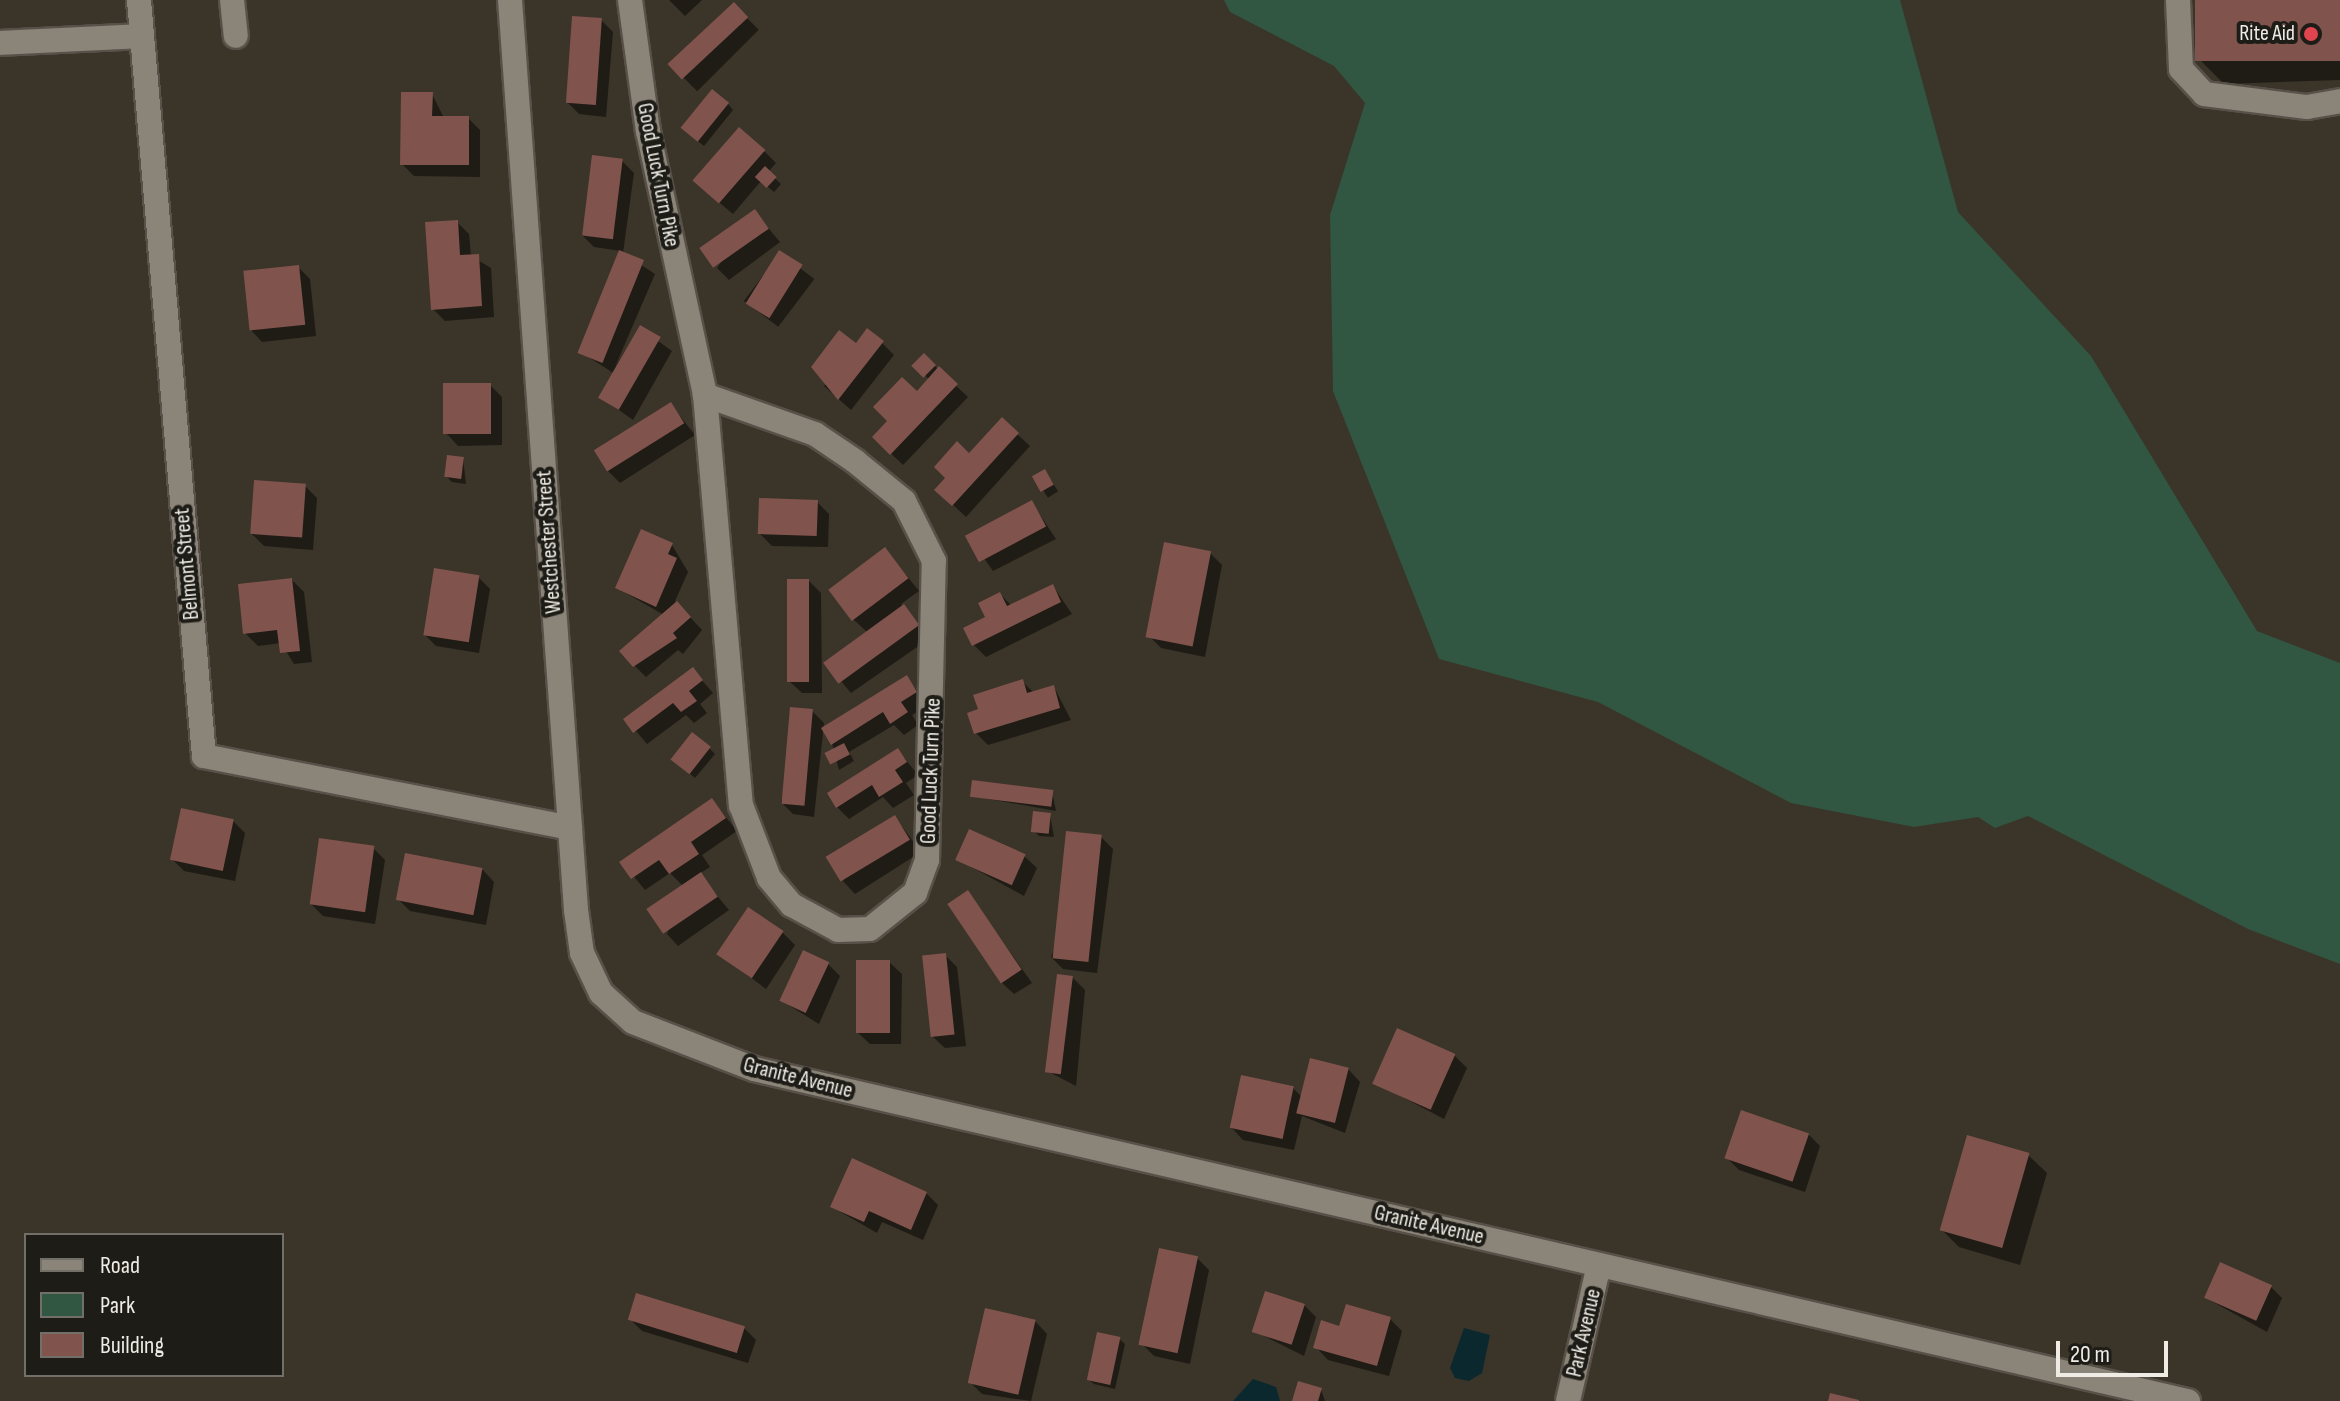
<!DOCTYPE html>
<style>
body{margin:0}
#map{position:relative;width:2340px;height:1401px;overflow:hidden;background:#3a3429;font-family:"Sofia Sans Condensed",sans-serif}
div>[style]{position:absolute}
.green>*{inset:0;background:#315641}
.water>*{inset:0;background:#0a282e}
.shadow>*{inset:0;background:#0007;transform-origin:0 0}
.building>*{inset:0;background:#80534d;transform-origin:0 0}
.roads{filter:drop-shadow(2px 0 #575149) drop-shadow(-2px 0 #575149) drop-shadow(0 2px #575149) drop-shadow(0 -2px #575149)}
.minor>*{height:24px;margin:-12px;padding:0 12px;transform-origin:12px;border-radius:12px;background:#8b8478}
.dots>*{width:22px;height:22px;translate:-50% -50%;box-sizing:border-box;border:4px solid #1e1c17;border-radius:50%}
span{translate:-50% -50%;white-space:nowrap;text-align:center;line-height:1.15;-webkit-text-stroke:8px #1e1c17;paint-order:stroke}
.poi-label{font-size:22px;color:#efece5}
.right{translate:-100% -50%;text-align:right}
.street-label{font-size:22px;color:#efece5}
.legend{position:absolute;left:24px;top:1233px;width:260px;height:144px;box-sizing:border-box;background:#1e1c17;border:2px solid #726f69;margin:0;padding:10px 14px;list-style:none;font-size:24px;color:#efece5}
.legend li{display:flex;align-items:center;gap:16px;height:40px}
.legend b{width:40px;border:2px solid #726f69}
.scale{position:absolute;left:2056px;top:1341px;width:112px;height:36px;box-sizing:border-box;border:4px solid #efece5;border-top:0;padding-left:10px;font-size:24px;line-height:28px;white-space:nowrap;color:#efece5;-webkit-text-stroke:6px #1e1c17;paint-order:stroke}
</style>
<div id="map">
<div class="green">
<i style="clip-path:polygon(1224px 0,1900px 0,1958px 212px,2091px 356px,2257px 631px,2340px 663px,2340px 964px,2248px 929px,2028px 816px,1995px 828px,1978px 817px,1914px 827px,1791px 803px,1598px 702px,1439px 659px,1333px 391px,1330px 215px,1365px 103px,1334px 66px,1230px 12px)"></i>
</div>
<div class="water">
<i style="clip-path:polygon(1464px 1328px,1490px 1335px,1482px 1373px,1469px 1381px,1455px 1378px,1450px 1368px)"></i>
<i style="clip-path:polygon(1253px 1379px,1276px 1387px,1280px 1401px,1233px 1401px)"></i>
</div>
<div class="shadow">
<i style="clip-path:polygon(669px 0,702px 0,685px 16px)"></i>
<i style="clip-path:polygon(2197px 0,2340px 0,2340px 80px,2224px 84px,2200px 60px)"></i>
<i style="left:734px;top:5px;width:35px;height:87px;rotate:45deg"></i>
<i style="clip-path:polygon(601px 20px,613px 32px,606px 117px,579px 114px,567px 102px)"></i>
<i style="clip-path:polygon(432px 94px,444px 118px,468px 118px,480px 130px,480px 177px,414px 176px,402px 164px)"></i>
<i style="clip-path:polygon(728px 104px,733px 110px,704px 146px,688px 133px)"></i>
<i style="clip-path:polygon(764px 151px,776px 163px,768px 172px,781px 184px,774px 192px,761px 181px,733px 214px,708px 193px)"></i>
<i style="clip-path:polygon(622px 161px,634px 173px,623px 253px,655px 274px,615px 367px,640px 328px,672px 351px,633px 420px,601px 397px,615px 374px,579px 351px,621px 251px,594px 247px,582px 235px)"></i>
<i style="clip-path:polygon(755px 212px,780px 242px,729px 280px,717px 268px)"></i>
<i style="clip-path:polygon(457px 222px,469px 234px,471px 256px,491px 268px,494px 317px,445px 321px,433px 309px)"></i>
<i style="left:780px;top:253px;width:43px;height:60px;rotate:37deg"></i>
<i style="clip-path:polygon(298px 267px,310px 279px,316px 336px,262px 342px,250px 329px)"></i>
<i style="clip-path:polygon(882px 343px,894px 355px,851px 410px,824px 386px,856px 346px)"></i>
<i style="clip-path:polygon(924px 356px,968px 397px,903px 465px,874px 437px,930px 380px,915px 366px)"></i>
<i style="clip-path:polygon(490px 385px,502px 397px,502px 445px,458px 446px,446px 433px)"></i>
<i style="clip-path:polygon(671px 405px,695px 435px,620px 483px,608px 471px)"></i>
<i style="clip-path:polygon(1002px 420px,1030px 446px,966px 517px,949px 501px,970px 455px)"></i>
<i style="clip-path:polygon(463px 459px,466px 484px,452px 482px,446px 476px)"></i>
<i style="left:1045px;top:471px;width:24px;height:12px;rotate:57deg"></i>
<i style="clip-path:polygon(305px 486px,317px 498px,313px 550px,264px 546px,252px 534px)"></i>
<i style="clip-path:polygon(817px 502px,829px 514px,828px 547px,772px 546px,760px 534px)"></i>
<i style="clip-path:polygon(1032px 503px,1056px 539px,993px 571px,968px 535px)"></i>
<i style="clip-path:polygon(672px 545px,688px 572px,675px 601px,702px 630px,683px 654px,678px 650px,646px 677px,634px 665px,664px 615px,617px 588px)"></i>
<i style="clip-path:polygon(885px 549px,919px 591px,901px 604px,930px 638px,851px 693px,825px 662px,867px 632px,853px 619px)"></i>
<i style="clip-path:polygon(1210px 553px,1222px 565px,1205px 657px,1161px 648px,1149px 636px)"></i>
<i style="clip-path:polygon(478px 577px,490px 589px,479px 653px,436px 646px,424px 634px)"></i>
<i style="clip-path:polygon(292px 580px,304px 592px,312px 662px,294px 664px,281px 643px,258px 646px,245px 633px)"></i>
<i style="clip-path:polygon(809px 581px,821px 593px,822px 693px,802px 693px,789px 681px)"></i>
<i style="clip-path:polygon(1053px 586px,1072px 614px,986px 657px,974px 645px,1000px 594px,1012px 606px)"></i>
<i style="clip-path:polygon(693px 670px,713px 693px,700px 704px,707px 713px,694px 723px,686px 715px,647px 744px,626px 719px)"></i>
<i style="clip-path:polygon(907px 678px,928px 705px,912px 715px,918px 725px,904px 735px,894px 725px,849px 752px,854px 761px,839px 770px,832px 743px)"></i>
<i style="clip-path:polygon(1023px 682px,1034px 693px,1054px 687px,1071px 720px,988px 745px,976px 733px)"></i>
<i style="clip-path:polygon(812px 711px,824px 723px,814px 817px,793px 814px,781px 802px)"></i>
<i style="clip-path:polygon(709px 748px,715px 754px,695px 778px,679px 764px)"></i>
<i style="clip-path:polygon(898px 750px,918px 775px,906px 783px,914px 795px,893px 808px,883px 797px,849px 819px,837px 807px)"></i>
<i style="clip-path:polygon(1052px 792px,1056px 811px,972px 796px)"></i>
<i style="clip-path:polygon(712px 800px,737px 831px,702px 855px,710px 867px,699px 874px,729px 910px,678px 946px,667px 934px,684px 887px,670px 873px,645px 890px,622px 862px)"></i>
<i style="clip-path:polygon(1050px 815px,1054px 837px,1039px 836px,1034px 831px)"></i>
<i style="clip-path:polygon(895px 817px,921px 852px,855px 894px,843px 881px)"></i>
<i style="clip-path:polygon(233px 821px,245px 833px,235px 881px,184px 871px,172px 859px)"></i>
<i style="clip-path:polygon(1101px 837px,1113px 849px,1097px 973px,1063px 969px,1051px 957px)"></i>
<i style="clip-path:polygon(373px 848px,385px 860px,375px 924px,323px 916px,311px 904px)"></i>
<i style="clip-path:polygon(1024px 856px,1037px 868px,1024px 896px,957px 859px)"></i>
<i style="clip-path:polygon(482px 869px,494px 882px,486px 925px,410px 911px,398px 899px)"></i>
<i style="clip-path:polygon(968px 893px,1032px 983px,1014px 994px,1001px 982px)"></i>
<i style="clip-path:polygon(783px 933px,795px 945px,766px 989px,720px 954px)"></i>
<i style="clip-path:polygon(945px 955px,957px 967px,966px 1046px,945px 1048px,932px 1036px)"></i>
<i style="clip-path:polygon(889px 962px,902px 974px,901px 1044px,870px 1044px,857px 1032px)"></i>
<i style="clip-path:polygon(828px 964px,840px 976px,819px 1024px,782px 1001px)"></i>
<i style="clip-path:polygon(1073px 978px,1085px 990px,1076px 1086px,1049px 1072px)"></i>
<i style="clip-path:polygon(1455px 1056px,1467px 1068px,1444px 1119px,1376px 1083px)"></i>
<i style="clip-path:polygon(1348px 1069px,1360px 1082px,1345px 1133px,1302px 1116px,1294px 1150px,1243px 1140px,1231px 1127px,1293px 1088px,1302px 1097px)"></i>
<i style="clip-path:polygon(1808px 1134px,1820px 1146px,1805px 1192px,1739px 1170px,1727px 1158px)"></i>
<i style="clip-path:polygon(2028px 1155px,2047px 1173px,2020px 1265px,1959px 1247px,1941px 1229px)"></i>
<i style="clip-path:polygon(926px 1193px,938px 1205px,923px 1240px,882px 1222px,877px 1233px,832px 1207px)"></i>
<i style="clip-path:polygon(1197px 1258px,1209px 1270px,1190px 1364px,1154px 1356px,1142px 1344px)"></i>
<i style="clip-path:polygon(2270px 1286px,2282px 1298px,2267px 1332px,2206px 1298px)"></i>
<i style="clip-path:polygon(1304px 1305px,1316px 1317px,1304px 1356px,1254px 1331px)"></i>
<i style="clip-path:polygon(630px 1319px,743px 1327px,756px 1340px,748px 1363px,642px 1331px)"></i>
<i style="clip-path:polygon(1390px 1319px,1402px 1331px,1389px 1376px,1328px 1360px,1316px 1347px,1341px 1328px)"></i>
<i style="clip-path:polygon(1035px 1321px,1047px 1334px,1031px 1401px,982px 1394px,970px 1382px)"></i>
<i style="clip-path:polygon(1119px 1339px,1125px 1344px,1115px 1389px,1094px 1384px,1088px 1379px)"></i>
<i style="clip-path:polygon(1321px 1390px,1325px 1401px,1294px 1401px)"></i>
</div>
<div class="building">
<i style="left:2195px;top:0;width:145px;height:61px"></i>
<i style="left:734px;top:2px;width:21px;height:91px;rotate:47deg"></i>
<i style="left:572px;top:16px;width:30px;height:87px;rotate:4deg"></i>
<i style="left:712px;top:89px;width:22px;height:50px;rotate:39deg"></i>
<i style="clip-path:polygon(401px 92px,433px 92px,432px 116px,469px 116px,469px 165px,400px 165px)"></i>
<i style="left:739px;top:127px;width:35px;height:71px;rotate:41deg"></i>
<i style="left:592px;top:155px;width:31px;height:81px;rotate:7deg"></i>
<i style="left:765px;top:166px;width:16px;height:15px;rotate:43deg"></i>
<i style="left:755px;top:209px;width:24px;height:68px;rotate:55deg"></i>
<i style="clip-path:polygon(458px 220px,460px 255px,479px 254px,482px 306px,431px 310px,425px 222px)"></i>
<i style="left:619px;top:250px;width:27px;height:111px;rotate:22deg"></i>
<i style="left:779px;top:250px;width:28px;height:63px;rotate:32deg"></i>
<i style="left:299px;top:265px;width:60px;height:56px;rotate:84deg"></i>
<i style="left:640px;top:325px;width:24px;height:84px;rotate:30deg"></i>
<i style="clip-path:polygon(867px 328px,884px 341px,838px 400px,811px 367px,839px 330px,856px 343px)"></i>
<i style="left:924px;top:353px;width:17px;height:18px;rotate:45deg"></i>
<i style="clip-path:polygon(939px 366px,958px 384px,890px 455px,872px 437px,887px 421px,873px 407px,902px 377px,917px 391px)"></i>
<i style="left:443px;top:383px;width:48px;height:51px"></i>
<i style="left:671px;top:402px;width:25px;height:91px;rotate:58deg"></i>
<i style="clip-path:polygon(1002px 417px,1019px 433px,952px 506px,934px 490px,945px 478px,934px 467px,957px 441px,969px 453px)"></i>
<i style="left:447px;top:455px;width:17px;height:22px;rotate:7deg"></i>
<i style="left:1045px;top:469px;width:18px;height:15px;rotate:61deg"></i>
<i style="left:254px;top:480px;width:52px;height:54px;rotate:4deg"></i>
<i style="left:759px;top:498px;width:59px;height:36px;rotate:2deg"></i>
<i style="left:1032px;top:500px;width:30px;height:76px;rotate:62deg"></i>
<i style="clip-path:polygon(641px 529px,673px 543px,668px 554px,677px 558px,656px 607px,615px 588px)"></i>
<i style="left:1164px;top:542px;width:48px;height:97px;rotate:11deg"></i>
<i style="left:885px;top:547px;width:39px;height:71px;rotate:53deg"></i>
<i style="left:434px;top:568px;width:46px;height:68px;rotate:9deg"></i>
<i style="clip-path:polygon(292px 578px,300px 651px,280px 653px,277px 630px,243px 634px,238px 584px)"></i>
<i style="left:787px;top:579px;width:22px;height:103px"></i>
<i style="clip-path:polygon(1053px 584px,1061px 602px,972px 646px,963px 628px,985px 617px,978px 603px,1000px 592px,1007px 606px)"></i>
<i style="clip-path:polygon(677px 601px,691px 617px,673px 633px,677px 638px,633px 667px,619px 651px)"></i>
<i style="left:904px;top:604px;width:26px;height:100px;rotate:54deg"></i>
<i style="clip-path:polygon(693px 667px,703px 680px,689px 691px,697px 701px,681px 712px,673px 703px,633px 733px,623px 719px)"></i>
<i style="clip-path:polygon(907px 675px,917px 692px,901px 702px,908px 712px,890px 724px,883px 712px,831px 745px,821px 728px)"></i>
<i style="clip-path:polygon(1023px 679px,1027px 693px,1054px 685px,1060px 708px,974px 734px,967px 713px,978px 709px,973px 695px)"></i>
<i style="left:790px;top:707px;width:23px;height:97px;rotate:5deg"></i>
<i style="left:692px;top:732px;width:24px;height:35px;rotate:38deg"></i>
<i style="left:844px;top:743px;width:13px;height:22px;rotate:63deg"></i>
<i style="clip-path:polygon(898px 748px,907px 762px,895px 770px,903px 782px,879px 797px,872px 785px,836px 808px,827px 793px)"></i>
<i style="left:972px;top:780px;width:82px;height:17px;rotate:7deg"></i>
<i style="clip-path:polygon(712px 798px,726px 818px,691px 842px,699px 854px,669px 874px,659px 860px,631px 879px,619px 862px)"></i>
<i style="left:181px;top:808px;width:54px;height:53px;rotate:12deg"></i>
<i style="left:1033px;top:811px;width:18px;height:21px;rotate:6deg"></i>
<i style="left:895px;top:815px;width:29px;height:81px;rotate:59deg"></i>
<i style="left:969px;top:829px;width:62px;height:34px;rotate:24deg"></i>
<i style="left:1066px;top:831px;width:36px;height:128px;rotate:6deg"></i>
<i style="left:319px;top:838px;width:56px;height:67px;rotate:8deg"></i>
<i style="left:405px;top:853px;width:79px;height:48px;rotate:11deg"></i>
<i style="left:701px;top:872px;width:30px;height:66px;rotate:56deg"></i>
<i style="left:968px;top:890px;width:96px;height:25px;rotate:56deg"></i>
<i style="left:748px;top:907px;width:43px;height:57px;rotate:34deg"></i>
<i style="left:803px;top:950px;width:29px;height:56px;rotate:25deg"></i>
<i style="left:946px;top:953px;width:82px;height:24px;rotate:84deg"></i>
<i style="left:856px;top:960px;width:34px;height:73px"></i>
<i style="left:1057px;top:974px;width:16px;height:99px;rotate:7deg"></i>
<i style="left:1397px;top:1028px;width:64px;height:61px;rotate:24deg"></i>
<i style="left:1310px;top:1058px;width:40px;height:57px;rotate:14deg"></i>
<i style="left:1241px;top:1075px;width:54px;height:54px;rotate:12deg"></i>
<i style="left:1741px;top:1110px;width:72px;height:51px;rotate:19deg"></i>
<i style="left:1967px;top:1135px;width:65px;height:99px;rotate:16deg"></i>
<i style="clip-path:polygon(852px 1158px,927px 1192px,911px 1230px,869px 1211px,864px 1222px,830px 1207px)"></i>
<i style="left:1159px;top:1248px;width:40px;height:99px;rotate:12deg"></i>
<i style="left:2220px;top:1262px;width:57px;height:39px;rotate:24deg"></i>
<i style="left:1265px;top:1291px;width:42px;height:43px;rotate:18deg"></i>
<i style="left:636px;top:1293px;width:114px;height:28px;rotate:17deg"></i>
<i style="clip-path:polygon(1346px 1304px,1391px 1317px,1377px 1366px,1313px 1348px,1321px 1320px,1339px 1326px)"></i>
<i style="left:985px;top:1308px;width:52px;height:77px;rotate:13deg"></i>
<i style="left:1097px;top:1332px;width:24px;height:49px;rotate:12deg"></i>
<i style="clip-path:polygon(1298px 1381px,1322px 1388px,1318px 1401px,1292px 1401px)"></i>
<i style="clip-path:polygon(1830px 1393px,1859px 1400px,1859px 1401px,1828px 1401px)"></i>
</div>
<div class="roads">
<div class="minor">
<i style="left:139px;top:0;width:759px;rotate:85.09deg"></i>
<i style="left:204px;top:756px;width:373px;rotate:11.1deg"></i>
<i style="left:232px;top:0;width:36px;rotate:84deg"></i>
<i style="left:510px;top:0;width:912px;rotate:85.85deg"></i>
<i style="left:576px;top:910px;width:43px;rotate:82.1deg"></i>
<i style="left:582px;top:953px;width:44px;rotate:64.6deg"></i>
<i style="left:601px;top:993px;width:43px;rotate:42.2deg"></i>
<i style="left:633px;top:1022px;width:130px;rotate:21.2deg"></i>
<i style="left:754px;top:1069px;width:1472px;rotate:13.04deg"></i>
<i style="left:630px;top:0;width:132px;rotate:82.2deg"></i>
<i style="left:648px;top:131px;width:270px;rotate:77.8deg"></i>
<i style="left:705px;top:395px;width:412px;rotate:85deg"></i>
<i style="left:741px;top:805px;width:78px;rotate:69deg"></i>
<i style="left:769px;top:878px;width:35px;rotate:50deg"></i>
<i style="left:792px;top:905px;width:52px;rotate:28.5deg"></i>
<i style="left:838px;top:930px;width:32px;rotate:-2deg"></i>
<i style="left:870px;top:929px;width:58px;rotate:-38.7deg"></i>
<i style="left:915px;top:893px;width:35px;rotate:-70deg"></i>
<i style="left:927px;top:860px;width:299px;rotate:-88.7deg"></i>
<i style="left:934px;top:561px;width:67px;rotate:-116.6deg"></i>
<i style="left:904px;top:501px;width:63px;rotate:-140.8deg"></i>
<i style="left:855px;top:461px;width:48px;rotate:-146deg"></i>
<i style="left:815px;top:434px;width:117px;rotate:-160.5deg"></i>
<i style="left:2178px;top:0;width:69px;rotate:87.5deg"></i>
<i style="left:2181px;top:69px;width:34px;rotate:47deg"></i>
<i style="left:2204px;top:94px;width:104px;rotate:7.2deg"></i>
<i style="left:2307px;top:107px;width:34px;rotate:-10deg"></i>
<i style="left:0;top:43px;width:142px;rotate:-2.8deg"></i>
<i style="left:1568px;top:1401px;width:139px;rotate:-77.2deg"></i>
</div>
</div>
<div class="dots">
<i style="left:2311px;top:34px;background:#e0444e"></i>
</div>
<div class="poi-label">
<span class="right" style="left:2295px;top:34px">Rite Aid</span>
</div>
<div class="street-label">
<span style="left:658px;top:175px;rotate:79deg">Good Luck Turn Pike</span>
<span style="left:549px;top:542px;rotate:-94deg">Westchester Street</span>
<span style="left:187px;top:564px;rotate:-95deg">Belmont Street</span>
<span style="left:931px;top:771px;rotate:-88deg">Good Luck Turn Pike</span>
<span style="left:798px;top:1078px;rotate:14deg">Granite Avenue</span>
<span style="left:1429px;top:1225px;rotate:13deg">Granite Avenue</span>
<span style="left:1584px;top:1333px;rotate:-77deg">Park Avenue</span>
</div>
<ul class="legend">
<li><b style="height:10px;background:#8b8478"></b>Road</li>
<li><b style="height:22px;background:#315641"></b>Park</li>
<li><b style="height:22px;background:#80534d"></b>Building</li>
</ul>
<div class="scale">20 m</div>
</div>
